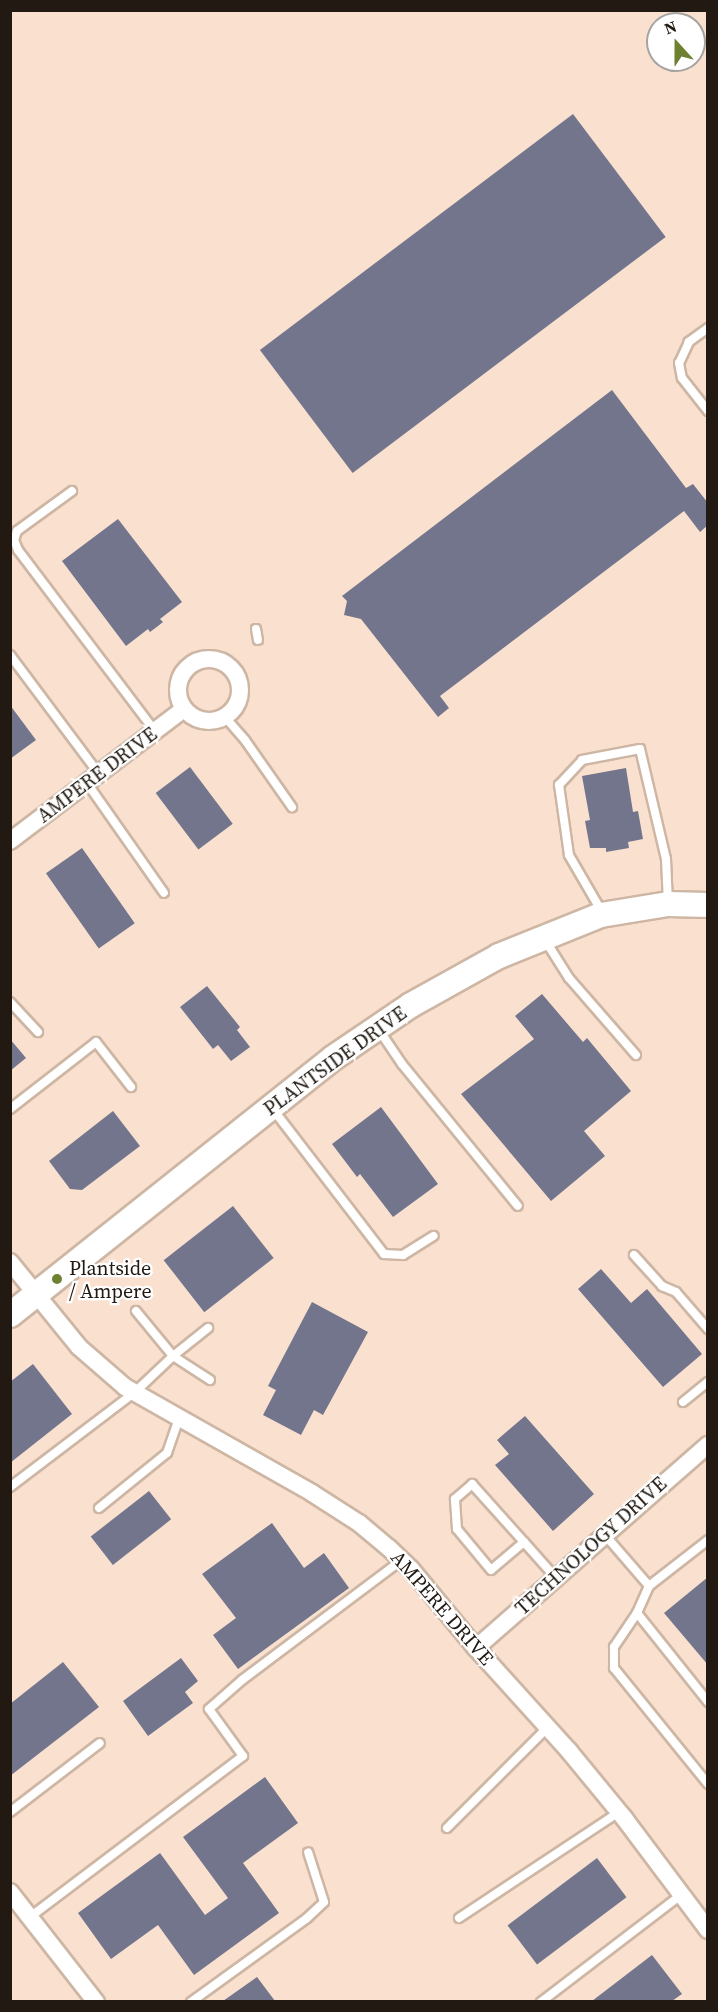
<!DOCTYPE html>
<style>
body{margin:0}
#map{position:relative;width:718px;height:2012px;overflow:hidden;background:#fae1cf;font-family:"Source Serif 4",serif}
div>[style]{position:absolute}
.building>*{inset:0;background:#73758d;transform-origin:0 0}
.roads{filter:drop-shadow(2px 0 #ceb6a4) drop-shadow(-2px 0 #ceb6a4) drop-shadow(0 2px #ceb6a4) drop-shadow(0 -2px #ceb6a4)}
.lane>*{height:8px;margin:-4px;padding:0 4px;transform-origin:4px;border-radius:4px;background:#fff}
.street>*{height:16px;margin:-8px;padding:0 8px;transform-origin:8px;border-radius:8px;background:#fff}
.street>.ring{margin:-8px;padding:0;box-sizing:content-box;background:none;border:16px solid #fff;border-radius:50%}
.secondary>*{height:24px;margin:-12px;padding:0 12px;transform-origin:12px;border-radius:12px;background:#fff}
.dots>*{width:16px;height:16px;translate:-50% -50%;box-sizing:border-box;border:3px solid #fff;border-radius:50%}
span{translate:-50% -50%;white-space:nowrap;text-align:center;line-height:1.15;-webkit-text-stroke:4.5px #fff;paint-order:stroke}
.street-label{font-size:20px;color:#211912}
.poi-label{font-size:20px;color:#211912}
.left{translate:0 -50%;text-align:left}
.frame{position:absolute;inset:0;border:12px solid #211912;pointer-events:none}
.north{position:absolute;left:646px;top:12px;width:60px;height:60px;box-sizing:border-box;background:#fff;border:2px solid #a6a3a0;border-radius:50%;rotate:339deg;font-size:16px;font-weight:700;line-height:24px;text-align:center;color:#211912}
.north::after{content:'';display:block;margin:auto;width:21px;height:27px;background:#6e8131;clip-path:polygon(50% 0,100% 100%,50% 72%,0 100%)}
</style>
<div id="map">
<div class="building">
<i style="left:573px;top:114px;width:154px;height:392px;rotate:53deg"></i>
<i style="clip-path:polygon(612px 390px,686px 488px,693px 484px,708px 503px,708px 525px,700px 532px,684px 511px,440px 696px,449px 708px,438px 717px,361px 619px,344px 615px,347px 601px,342px 596px)"></i>
<i style="clip-path:polygon(118px 519px,182px 602px,160px 619px,163px 622px,158px 626px,150px 632px,148px 629px,126px 646px,62px 561px)"></i>
<i style="clip-path:polygon(10px 705px,36px 740px,10px 759px)"></i>
<i style="left:190px;top:767px;width:71px;height:43px;rotate:53deg"></i>
<i style="clip-path:polygon(626px 768px,633px 812px,638px 811px,643px 839px,628px 842px,629px 848px,606px 852px,606px 848px,590px 848px,585px 821px,590px 820px,582px 776px)"></i>
<i style="left:82px;top:848px;width:92px;height:44px;rotate:55deg"></i>
<i style="clip-path:polygon(207px 986px,240px 1027px,237px 1030px,250px 1047px,231px 1061px,218px 1045px,213px 1049px,180px 1007px)"></i>
<i style="clip-path:polygon(542px 994px,583px 1042px,587px 1038px,631px 1091px,584px 1131px,605px 1156px,551px 1201px,461px 1094px,534px 1039px,515px 1016px)"></i>
<i style="clip-path:polygon(10px 1039px,26px 1058px,10px 1071px)"></i>
<i style="clip-path:polygon(381px 1107px,438px 1184px,393px 1217px,360px 1174px,357px 1177px,332px 1144px)"></i>
<i style="clip-path:polygon(113px 1111px,140px 1146px,82px 1190px,70px 1189px,49px 1161px)"></i>
<i style="left:233px;top:1206px;width:66px;height:88px;rotate:52deg"></i>
<i style="clip-path:polygon(601px 1269px,631px 1303px,647px 1289px,702px 1354px,663px 1387px,578px 1289px)"></i>
<i style="clip-path:polygon(312px 1302px,368px 1332px,323px 1415px,314px 1410px,301px 1435px,263px 1415px,276px 1390px,268px 1386px)"></i>
<i style="clip-path:polygon(33px 1364px,72px 1414px,10px 1463px,10px 1382px)"></i>
<i style="clip-path:polygon(525px 1416px,594px 1494px,553px 1531px,495px 1465px,509px 1454px,497px 1440px)"></i>
<i style="left:149px;top:1491px;width:36px;height:74px;rotate:52deg"></i>
<i style="clip-path:polygon(272px 1523px,304px 1568px,324px 1553px,349px 1588px,238px 1669px,213px 1635px,236px 1618px,202px 1574px)"></i>
<i style="clip-path:polygon(708px 1577px,708px 1665px,664px 1613px)"></i>
<i style="clip-path:polygon(181px 1658px,198px 1681px,185px 1692px,193px 1703px,148px 1736px,123px 1701px)"></i>
<i style="clip-path:polygon(63px 1662px,99px 1707px,10px 1776px,10px 1704px)"></i>
<i style="clip-path:polygon(265px 1777px,298px 1823px,243px 1863px,279px 1913px,194px 1975px,158px 1925px,111px 1959px,78px 1913px,160px 1853px,205px 1915px,228px 1898px,183px 1837px)"></i>
<i style="left:597px;top:1858px;width:49px;height:112px;rotate:53deg"></i>
<i style="clip-path:polygon(652px 1955px,682px 1994px,672px 2001px,592px 2001px)"></i>
<i style="clip-path:polygon(257px 1977px,275px 2001px,223px 2001px)"></i>
</div>
<div class="roads">
<div class="lane">
<i style="left:708px;top:328px;width:24px;rotate:144deg"></i>
<i style="left:689px;top:342px;width:23px;rotate:115deg"></i>
<i style="left:679px;top:363px;width:15px;rotate:79deg"></i>
<i style="left:682px;top:378px;width:42px;rotate:51.8deg"></i>
<i style="left:72px;top:491px;width:68px;rotate:144deg"></i>
<i style="left:17px;top:531px;width:9px;rotate:108deg"></i>
<i style="left:14px;top:540px;width:11px;rotate:68deg"></i>
<i style="left:18px;top:550px;width:227px;rotate:52.9deg"></i>
<i style="left:256px;top:629px;width:11px;rotate:80deg"></i>
<i style="left:10px;top:655px;width:149px;rotate:53.2deg"></i>
<i style="left:225px;top:717px;width:30px;rotate:49deg"></i>
<i style="left:245px;top:740px;width:82px;rotate:55deg"></i>
<i style="left:87px;top:783px;width:134px;rotate:55deg"></i>
<i style="left:602px;top:912px;width:66px;rotate:-120.1deg"></i>
<i style="left:569px;top:855px;width:71px;rotate:-98.1deg"></i>
<i style="left:559px;top:785px;width:34px;rotate:-47deg"></i>
<i style="left:582px;top:760px;width:59px;rotate:-10.7deg"></i>
<i style="left:640px;top:749px;width:113px;rotate:76.7deg"></i>
<i style="left:666px;top:859px;width:44px;rotate:87.4deg"></i>
<i style="left:545px;top:940px;width:45px;rotate:57.7deg"></i>
<i style="left:569px;top:978px;width:102px;rotate:49deg"></i>
<i style="left:10px;top:1002px;width:41px;rotate:47deg"></i>
<i style="left:379px;top:1030px;width:41px;rotate:55.9deg"></i>
<i style="left:402px;top:1064px;width:183px;rotate:50.8deg"></i>
<i style="left:272px;top:1108px;width:184px;rotate:52.5deg"></i>
<i style="left:384px;top:1254px;width:19px;rotate:3deg"></i>
<i style="left:403px;top:1255px;width:36px;rotate:-32deg"></i>
<i style="left:10px;top:1109px;width:109px;rotate:-37.9deg"></i>
<i style="left:96px;top:1042px;width:57px;rotate:52.1deg"></i>
<i style="left:634px;top:1255px;width:42px;rotate:47.9deg"></i>
<i style="left:662px;top:1286px;width:15px;rotate:23deg"></i>
<i style="left:676px;top:1292px;width:49px;rotate:49.1deg"></i>
<i style="left:136px;top:1311px;width:58px;rotate:50.6deg"></i>
<i style="left:173px;top:1356px;width:44px;rotate:33deg"></i>
<i style="left:683px;top:1402px;width:32px;rotate:-39deg"></i>
<i style="left:10px;top:1487px;width:156px;rotate:-37.2deg"></i>
<i style="left:134px;top:1393px;width:54px;rotate:-43.5deg"></i>
<i style="left:173px;top:1356px;width:45px;rotate:-38.7deg"></i>
<i style="left:99px;top:1508px;width:87px;rotate:-39deg"></i>
<i style="left:167px;top:1453px;width:36px;rotate:-71deg"></i>
<i style="left:605px;top:1535px;width:67px;rotate:49.2deg"></i>
<i style="left:649px;top:1586px;width:75px;rotate:-37.9deg"></i>
<i style="left:524px;top:1542px;width:43px;rotate:139.7deg"></i>
<i style="left:491px;top:1570px;width:53px;rotate:-129.7deg"></i>
<i style="left:457px;top:1529px;width:30px;rotate:-94deg"></i>
<i style="left:455px;top:1499px;width:23px;rotate:-41deg"></i>
<i style="left:472px;top:1484px;width:78px;rotate:48.1deg"></i>
<i style="left:524px;top:1542px;width:48px;rotate:48.4deg"></i>
<i style="left:649px;top:1586px;width:30px;rotate:114deg"></i>
<i style="left:637px;top:1613px;width:41px;rotate:124.1deg"></i>
<i style="left:614px;top:1647px;width:21px;rotate:90deg"></i>
<i style="left:614px;top:1668px;width:149px;rotate:51deg"></i>
<i style="left:637px;top:1613px;width:114px;rotate:51.4deg"></i>
<i style="left:10px;top:1812px;width:113px;rotate:-37.5deg"></i>
<i style="left:447px;top:1828px;width:143px;rotate:-45deg"></i>
<i style="left:30px;top:1917px;width:267px;rotate:-37.1deg"></i>
<i style="left:243px;top:1756px;width:58px;rotate:-125.9deg"></i>
<i style="left:209px;top:1709px;width:44px;rotate:-41.3deg"></i>
<i style="left:242px;top:1680px;width:200px;rotate:-36.9deg"></i>
<i style="left:459px;top:1918px;width:192px;rotate:-33.5deg"></i>
<i style="left:191px;top:2002px;width:143px;rotate:-35.9deg"></i>
<i style="left:307px;top:1918px;width:23px;rotate:-43deg"></i>
<i style="left:324px;top:1902px;width:52px;rotate:-107.7deg"></i>
<i style="left:541px;top:2002px;width:176px;rotate:-37.4deg"></i>
</div>
<div class="street">
<i class="ring" style="left:178px;top:659px;width:46px;height:46px"></i>
<i style="left:10px;top:841px;width:218px;rotate:-37.2deg"></i>
<i style="left:10px;top:1262px;width:109px;rotate:50.9deg"></i>
<i style="left:79px;top:1347px;width:61px;rotate:41deg"></i>
<i style="left:125px;top:1387px;width:215px;rotate:29.5deg"></i>
<i style="left:312px;top:1493px;width:56px;rotate:32.6deg"></i>
<i style="left:359px;top:1523px;width:39px;rotate:40deg"></i>
<i style="left:389px;top:1548px;width:30px;rotate:44deg"></i>
<i style="left:411px;top:1569px;width:102px;rotate:50.6deg"></i>
<i style="left:476px;top:1648px;width:139px;rotate:47.9deg"></i>
<i style="left:569px;top:1751px;width:87px;rotate:50.6deg"></i>
<i style="left:624px;top:1818px;width:140px;rotate:53.1deg"></i>
<i style="left:476px;top:1648px;width:308px;rotate:-41.2deg"></i>
<i style="left:10px;top:1892px;width:140px;rotate:52deg"></i>
</div>
<div class="secondary">
<i style="left:10px;top:1315px;width:413px;rotate:-38.5deg"></i>
<i style="left:333px;top:1058px;width:94px;rotate:-34.2deg"></i>
<i style="left:411px;top:1005px;width:101px;rotate:-29.1deg"></i>
<i style="left:499px;top:956px;width:110px;rotate:-21.9deg"></i>
<i style="left:601px;top:915px;width:68px;rotate:-9.3deg"></i>
<i style="left:668px;top:904px;width:40px;rotate:1.4deg"></i>
</div>
</div>
<div class="dots">
<i style="left:57px;top:1279px;background:#6e8131"></i>
</div>
<div class="street-label">
<span style="left:97px;top:775px;rotate:-37deg">AMPERE DRIVE</span>
<span style="left:335px;top:1061px;rotate:-36deg">PLANTSIDE DRIVE</span>
<span style="left:591px;top:1546px;rotate:-42deg">TECHNOLOGY DRIVE</span>
<span style="left:442px;top:1608px;rotate:49deg">AMPERE DRIVE</span>
</div>
<div class="poi-label">
<span class="left" style="left:69px;top:1280px">Plantside<br>/ Ampere</span>
</div>
<div class="frame"></div>
<div class="north">N</div>
</div>
